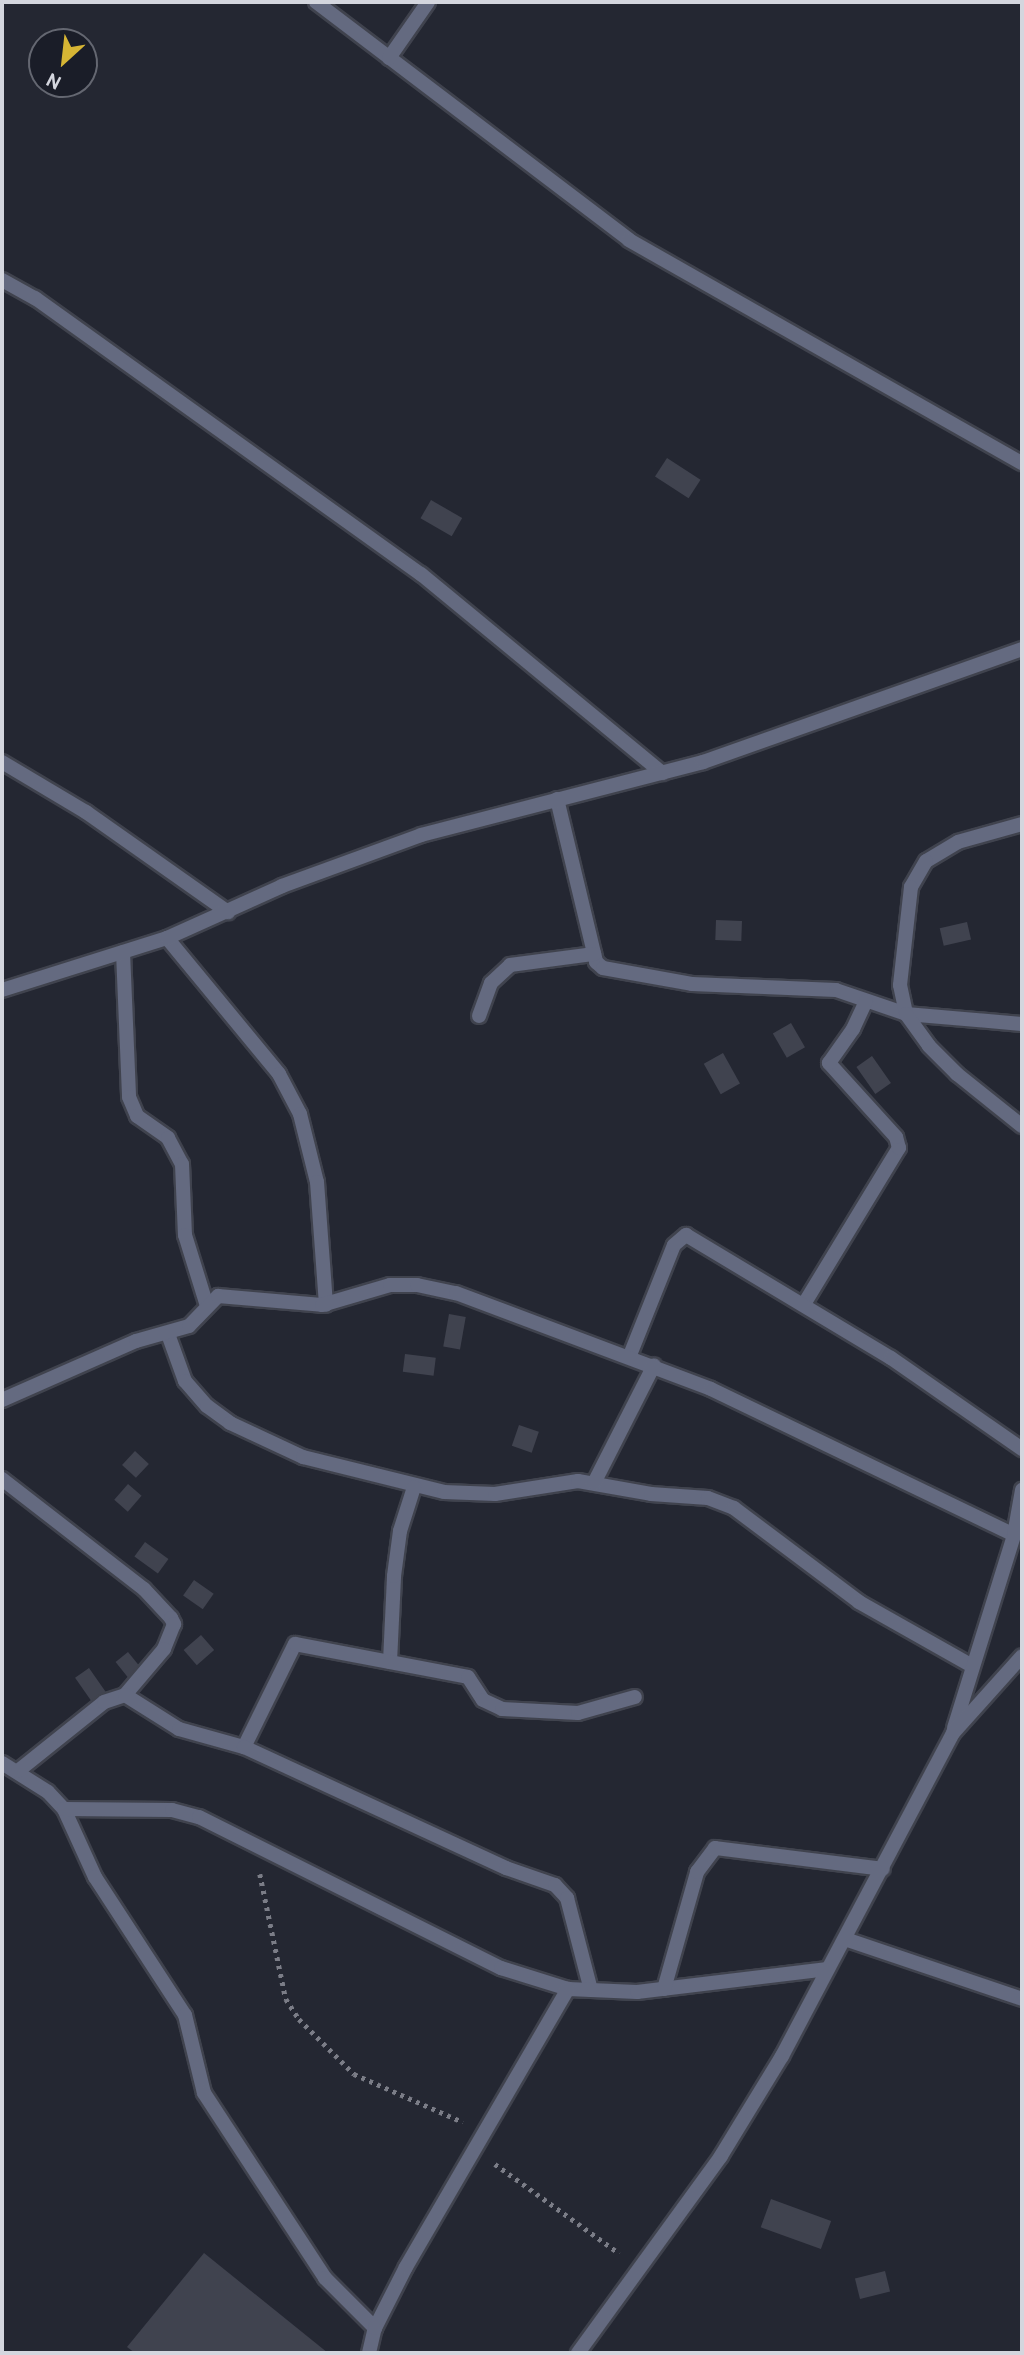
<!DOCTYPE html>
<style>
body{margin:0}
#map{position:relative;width:1024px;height:2355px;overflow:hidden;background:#242732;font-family:Overpass,sans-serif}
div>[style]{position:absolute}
.building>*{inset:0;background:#40434f;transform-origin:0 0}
.path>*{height:4.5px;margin-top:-2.25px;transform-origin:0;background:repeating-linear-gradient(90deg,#7b7d87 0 3.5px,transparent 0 8.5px)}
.roads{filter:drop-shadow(2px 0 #40434e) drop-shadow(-2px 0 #40434e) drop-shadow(0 2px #40434e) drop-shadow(0 -2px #40434e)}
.minor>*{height:14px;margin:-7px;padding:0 7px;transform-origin:7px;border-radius:7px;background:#646a80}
span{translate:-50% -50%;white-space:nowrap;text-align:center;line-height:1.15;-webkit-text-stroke:6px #1a1d28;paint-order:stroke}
.frame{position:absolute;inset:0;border:4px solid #d4d6de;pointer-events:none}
.north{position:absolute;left:28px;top:28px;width:70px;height:70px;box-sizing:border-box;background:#1a1d28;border:2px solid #646771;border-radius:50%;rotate:207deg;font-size:19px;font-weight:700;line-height:28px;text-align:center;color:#d4d6de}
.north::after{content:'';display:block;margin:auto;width:24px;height:32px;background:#d6b534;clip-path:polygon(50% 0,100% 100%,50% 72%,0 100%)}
</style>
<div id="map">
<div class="building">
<i style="left:667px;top:458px;width:40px;height:22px;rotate:33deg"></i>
<i style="left:431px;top:500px;width:36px;height:21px;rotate:30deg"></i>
<i style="left:716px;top:920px;width:26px;height:20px;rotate:2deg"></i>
<i style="left:967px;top:922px;width:18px;height:28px;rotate:77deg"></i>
<i style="left:791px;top:1023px;width:28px;height:21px;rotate:60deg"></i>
<i style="left:723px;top:1053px;width:35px;height:22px;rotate:61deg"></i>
<i style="left:872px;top:1056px;width:33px;height:19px;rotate:55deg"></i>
<i style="left:449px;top:1314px;width:17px;height:33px;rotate:10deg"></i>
<i style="left:405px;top:1354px;width:31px;height:18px;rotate:7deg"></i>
<i style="left:519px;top:1425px;width:21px;height:22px;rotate:19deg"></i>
<i style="left:135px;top:1451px;width:19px;height:19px;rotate:43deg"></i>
<i style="left:128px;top:1484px;width:18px;height:21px;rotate:41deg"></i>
<i style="left:145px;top:1542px;width:29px;height:18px;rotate:36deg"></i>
<i style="left:194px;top:1580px;width:24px;height:19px;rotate:35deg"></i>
<i style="left:201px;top:1635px;width:20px;height:23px;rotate:49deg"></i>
<i style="left:128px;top:1652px;width:21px;height:16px;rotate:51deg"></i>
<i style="left:89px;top:1668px;width:32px;height:17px;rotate:55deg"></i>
<i style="left:771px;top:2199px;width:64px;height:30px;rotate:20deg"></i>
<i style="clip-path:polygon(204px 2253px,328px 2353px,135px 2353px,127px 2347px)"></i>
<i style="left:885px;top:2271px;width:21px;height:31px;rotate:76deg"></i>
</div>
<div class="path">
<i style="left:260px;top:1874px;width:128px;rotate:78.3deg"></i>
<i style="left:286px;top:1999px;width:24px;rotate:57deg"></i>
<i style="left:299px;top:2019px;width:78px;rotate:45deg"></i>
<i style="left:354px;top:2074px;width:119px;rotate:23.8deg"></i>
<i style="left:495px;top:2164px;width:153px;rotate:35.7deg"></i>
</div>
<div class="roads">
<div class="minor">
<i style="left:316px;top:2px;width:393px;rotate:37.2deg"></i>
<i style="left:629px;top:240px;width:452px;rotate:29.6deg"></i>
<i style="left:389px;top:58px;width:68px;rotate:-55.1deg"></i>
<i style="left:2px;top:280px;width:38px;rotate:29deg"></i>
<i style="left:35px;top:298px;width:475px;rotate:35.6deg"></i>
<i style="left:421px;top:574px;width:313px;rotate:39.5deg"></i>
<i style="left:2px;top:762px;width:98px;rotate:30.8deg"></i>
<i style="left:86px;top:812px;width:174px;rotate:35.2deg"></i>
<i style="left:557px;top:799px;width:168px;rotate:76.5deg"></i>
<i style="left:596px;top:962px;width:9px;rotate:41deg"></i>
<i style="left:603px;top:968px;width:90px;rotate:10.2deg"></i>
<i style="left:692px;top:984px;width:144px;rotate:2.4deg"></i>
<i style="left:836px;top:990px;width:74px;rotate:18.9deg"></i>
<i style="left:906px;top:1014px;width:116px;rotate:4.9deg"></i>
<i style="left:1022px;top:824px;width:66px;rotate:164.3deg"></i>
<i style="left:958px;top:842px;width:37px;rotate:149deg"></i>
<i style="left:926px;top:861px;width:30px;rotate:120deg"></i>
<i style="left:911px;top:887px;width:99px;rotate:96.4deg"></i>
<i style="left:900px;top:985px;width:30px;rotate:78deg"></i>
<i style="left:906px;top:1014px;width:39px;rotate:54deg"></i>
<i style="left:929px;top:1046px;width:40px;rotate:45deg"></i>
<i style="left:957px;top:1074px;width:83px;rotate:38.7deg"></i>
<i style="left:167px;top:938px;width:176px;rotate:50.5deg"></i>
<i style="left:279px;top:1074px;width:45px;rotate:62.3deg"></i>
<i style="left:300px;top:1114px;width:70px;rotate:76deg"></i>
<i style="left:317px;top:1182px;width:123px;rotate:85.8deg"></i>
<i style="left:123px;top:952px;width:145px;rotate:87.6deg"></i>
<i style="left:129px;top:1097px;width:21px;rotate:67deg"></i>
<i style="left:137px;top:1116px;width:38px;rotate:35deg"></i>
<i style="left:168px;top:1138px;width:30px;rotate:62deg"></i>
<i style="left:182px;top:1164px;width:71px;rotate:87.6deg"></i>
<i style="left:185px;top:1235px;width:74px;rotate:72.8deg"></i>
<i style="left:2px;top:990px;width:173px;rotate:-17.5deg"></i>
<i style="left:167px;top:938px;width:126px;rotate:-24.3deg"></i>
<i style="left:282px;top:886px;width:148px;rotate:-20.1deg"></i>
<i style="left:421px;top:835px;width:291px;rotate:-14.5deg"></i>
<i style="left:703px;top:762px;width:338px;rotate:-19.5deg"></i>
<i style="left:479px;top:1016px;width:35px;rotate:-70deg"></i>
<i style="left:491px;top:983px;width:26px;rotate:-43deg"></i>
<i style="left:510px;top:965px;width:85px;rotate:-7.5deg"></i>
<i style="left:804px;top:1304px;width:183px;rotate:-58.7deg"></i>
<i style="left:899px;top:1148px;width:11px;rotate:-105deg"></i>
<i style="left:896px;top:1137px;width:100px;rotate:-132.2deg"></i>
<i style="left:829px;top:1063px;width:42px;rotate:-54.8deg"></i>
<i style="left:853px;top:1029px;width:31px;rotate:-65deg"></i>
<i style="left:168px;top:1334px;width:50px;rotate:70.1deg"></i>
<i style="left:185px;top:1381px;width:33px;rotate:49deg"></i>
<i style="left:207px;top:1406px;width:29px;rotate:36deg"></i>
<i style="left:230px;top:1423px;width:81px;rotate:25deg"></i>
<i style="left:303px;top:1457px;width:145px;rotate:13.9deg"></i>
<i style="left:444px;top:1492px;width:51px;rotate:2.2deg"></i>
<i style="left:495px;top:1494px;width:84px;rotate:-8.9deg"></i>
<i style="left:578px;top:1481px;width:74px;rotate:10.1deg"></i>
<i style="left:651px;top:1494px;width:57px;rotate:4deg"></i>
<i style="left:708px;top:1498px;width:28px;rotate:21deg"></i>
<i style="left:734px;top:1508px;width:156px;rotate:36.9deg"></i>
<i style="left:859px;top:1602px;width:130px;rotate:29.5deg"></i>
<i style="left:630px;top:1355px;width:118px;rotate:-68.2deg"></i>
<i style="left:674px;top:1245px;width:16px;rotate:-40deg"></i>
<i style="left:686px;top:1235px;width:239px;rotate:31deg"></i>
<i style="left:891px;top:1358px;width:160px;rotate:34.8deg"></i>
<i style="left:2px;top:1400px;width:146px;rotate:-23.8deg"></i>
<i style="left:136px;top:1341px;width:55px;rotate:-15.8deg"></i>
<i style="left:189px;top:1326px;width:42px;rotate:-46deg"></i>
<i style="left:218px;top:1296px;width:104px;rotate:4.9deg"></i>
<i style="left:322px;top:1305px;width:71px;rotate:-16.4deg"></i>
<i style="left:390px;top:1285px;width:27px"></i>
<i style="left:417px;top:1285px;width:40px;rotate:12deg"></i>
<i style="left:456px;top:1293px;width:272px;rotate:20.6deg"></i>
<i style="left:711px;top:1389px;width:336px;rotate:25.7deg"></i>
<i style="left:2px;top:1479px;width:180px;rotate:37.8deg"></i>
<i style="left:144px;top:1589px;width:40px;rotate:47deg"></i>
<i style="left:171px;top:1618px;width:7px;rotate:63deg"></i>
<i style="left:174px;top:1624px;width:27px;rotate:112deg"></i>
<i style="left:164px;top:1649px;width:60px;rotate:130.3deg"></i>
<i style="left:594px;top:1483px;width:132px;rotate:-63deg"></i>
<i style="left:390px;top:1662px;width:86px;rotate:-87.3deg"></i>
<i style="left:394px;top:1576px;width:45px;rotate:-82.4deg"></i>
<i style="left:400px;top:1531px;width:46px;rotate:-72.3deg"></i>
<i style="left:954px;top:1728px;width:202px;rotate:-72.7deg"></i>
<i style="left:1014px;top:1535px;width:46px;rotate:-79.9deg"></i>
<i style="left:244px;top:1747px;width:115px;rotate:-63.7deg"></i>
<i style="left:295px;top:1644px;width:176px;rotate:10.8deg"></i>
<i style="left:468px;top:1677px;width:27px;rotate:57deg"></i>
<i style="left:483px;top:1700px;width:21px;rotate:25deg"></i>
<i style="left:502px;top:1709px;width:76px;rotate:3deg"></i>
<i style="left:578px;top:1713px;width:59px;rotate:-15.7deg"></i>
<i style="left:2px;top:1763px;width:54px;rotate:32.2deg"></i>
<i style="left:48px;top:1792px;width:23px;rotate:47deg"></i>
<i style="left:64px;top:1809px;width:75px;rotate:65.5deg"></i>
<i style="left:95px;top:1877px;width:165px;rotate:56.9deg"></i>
<i style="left:185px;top:2015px;width:80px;rotate:76.3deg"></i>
<i style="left:204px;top:2093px;width:221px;rotate:56.8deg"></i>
<i style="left:325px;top:2278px;width:71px;rotate:45deg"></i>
<i style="left:18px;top:1771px;width:110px;rotate:-38.7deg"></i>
<i style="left:104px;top:1702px;width:22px;rotate:-18deg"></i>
<i style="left:125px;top:1695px;width:64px;rotate:32.2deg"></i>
<i style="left:179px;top:1729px;width:67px;rotate:15.5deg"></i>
<i style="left:244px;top:1747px;width:289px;rotate:24.8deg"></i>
<i style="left:506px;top:1868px;width:52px;rotate:19.1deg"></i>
<i style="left:555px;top:1885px;width:18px;rotate:47deg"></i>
<i style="left:567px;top:1898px;width:95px;rotate:75.4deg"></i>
<i style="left:64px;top:1809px;width:108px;rotate:0.5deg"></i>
<i style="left:172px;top:1810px;width:28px;rotate:15deg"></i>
<i style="left:199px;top:1817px;width:338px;rotate:26.6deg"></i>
<i style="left:501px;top:1968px;width:70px;rotate:17.4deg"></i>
<i style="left:568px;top:1989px;width:69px;rotate:2.5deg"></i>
<i style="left:637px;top:1992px;width:192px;rotate:-6.9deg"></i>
<i style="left:845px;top:1939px;width:187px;rotate:18.7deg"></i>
<i style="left:664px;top:1989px;width:122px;rotate:-74.2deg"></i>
<i style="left:697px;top:1872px;width:30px;rotate:-53deg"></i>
<i style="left:715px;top:1848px;width:169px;rotate:7.1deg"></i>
<i style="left:369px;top:2353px;width:26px;rotate:-77deg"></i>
<i style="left:375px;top:2328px;width:68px;rotate:-63.1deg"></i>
<i style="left:406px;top:2267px;width:322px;rotate:-59.8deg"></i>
<i style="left:578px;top:2353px;width:243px;rotate:-54deg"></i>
<i style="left:721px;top:2156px;width:117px;rotate:-58.6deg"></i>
<i style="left:782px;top:2056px;width:365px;rotate:-62.1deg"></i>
<i style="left:953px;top:1733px;width:103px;rotate:-48.1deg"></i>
</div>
</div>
<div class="frame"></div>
<div class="north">N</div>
</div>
